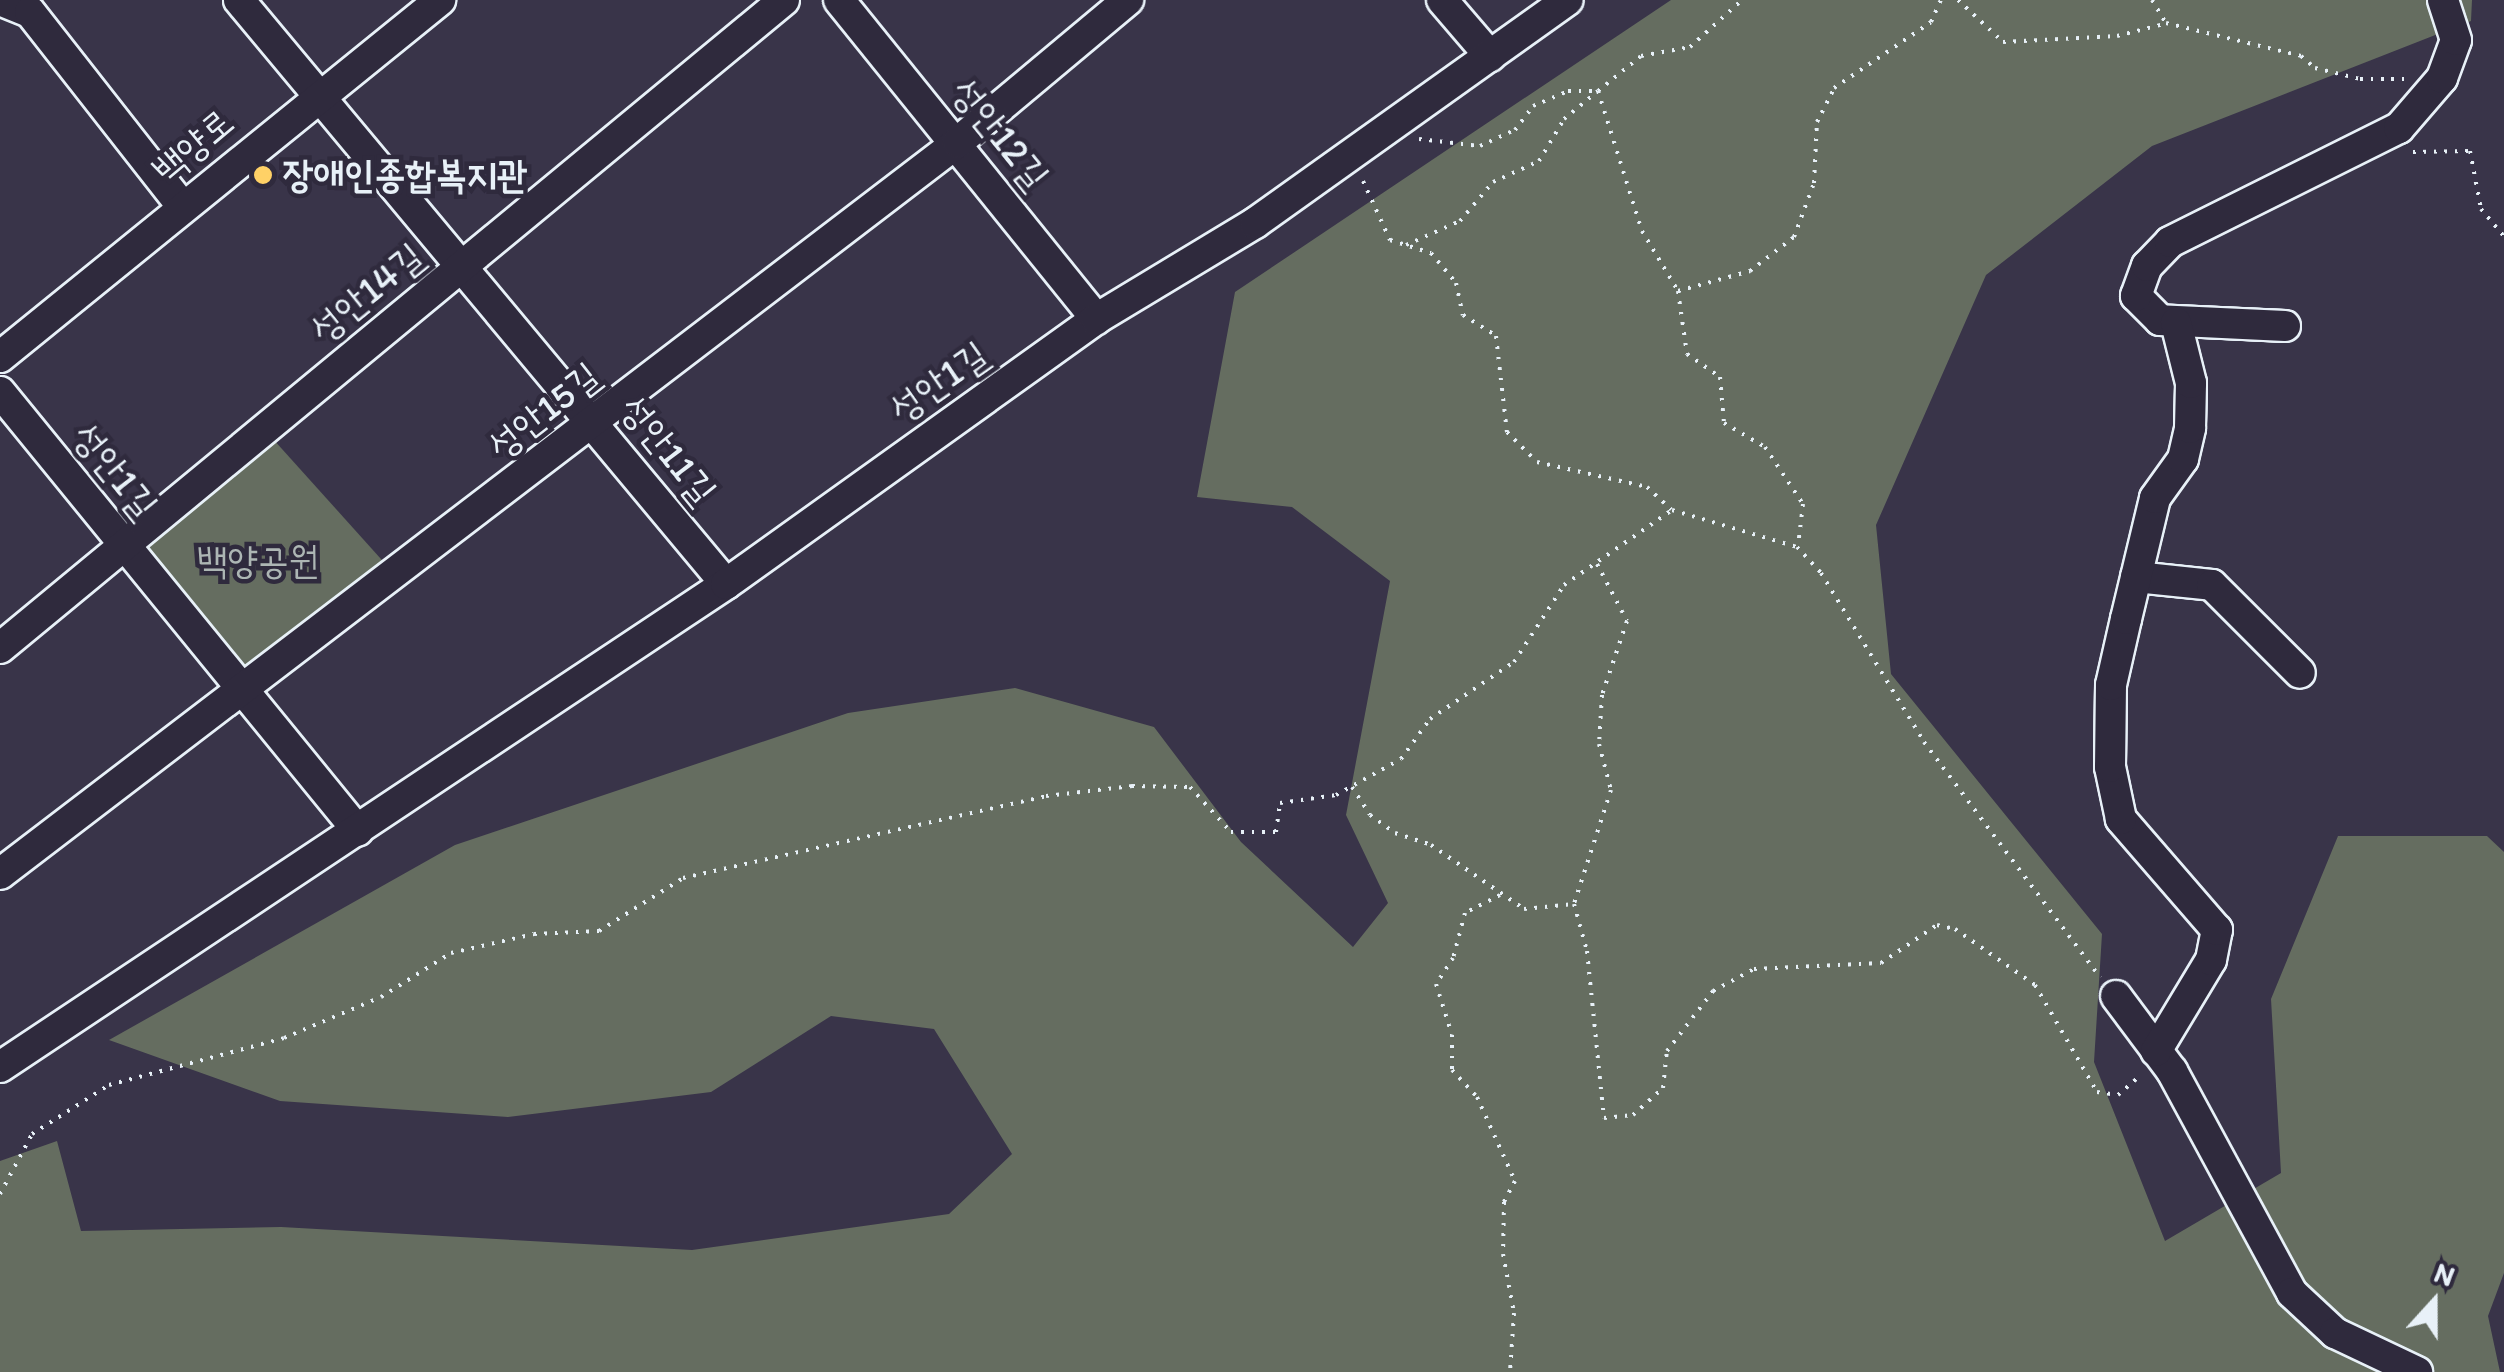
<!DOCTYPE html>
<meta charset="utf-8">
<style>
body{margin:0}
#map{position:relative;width:2504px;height:1372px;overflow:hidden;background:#393449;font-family:Itim,"Poor Story",sans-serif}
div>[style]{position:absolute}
.green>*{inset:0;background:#656d60;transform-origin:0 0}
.path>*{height:4px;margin-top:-2px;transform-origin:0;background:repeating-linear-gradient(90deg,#e8f1f8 0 2.5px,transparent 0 10.5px)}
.roads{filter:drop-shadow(2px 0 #e8f1f8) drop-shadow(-2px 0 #e8f1f8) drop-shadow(0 2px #e8f1f8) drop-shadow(0 -2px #e8f1f8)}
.minor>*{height:30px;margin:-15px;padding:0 15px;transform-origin:15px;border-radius:15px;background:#2f2a3d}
.dots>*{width:28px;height:28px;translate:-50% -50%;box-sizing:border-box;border:5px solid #2f2a3d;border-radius:50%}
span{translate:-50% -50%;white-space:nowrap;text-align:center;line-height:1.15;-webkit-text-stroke:9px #2f2a3d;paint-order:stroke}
.street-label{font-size:38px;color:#e8f1f8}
.poi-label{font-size:38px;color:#e8f1f8;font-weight:700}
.left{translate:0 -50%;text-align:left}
.park-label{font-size:38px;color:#adb6b4}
.north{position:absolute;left:2384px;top:1252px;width:100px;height:100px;-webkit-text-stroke:8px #2f2a3d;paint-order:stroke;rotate:21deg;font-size:28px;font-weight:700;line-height:40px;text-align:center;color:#e8f1f8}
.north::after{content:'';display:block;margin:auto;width:35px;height:45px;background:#e8f1f8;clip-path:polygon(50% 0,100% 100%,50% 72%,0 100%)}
</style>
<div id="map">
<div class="green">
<i style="clip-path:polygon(1671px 0,2472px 0,2471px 21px,2152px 146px,1986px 275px,1876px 525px,1891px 674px,2102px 934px,2094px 1062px,2165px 1241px,2281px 1173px,2271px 999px,2338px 836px,2487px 836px,2504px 852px,2504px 1273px,2488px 1316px,2500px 1372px,0 1372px,0 1161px,57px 1141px,81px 1231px,281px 1227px,692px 1250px,949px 1214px,1012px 1154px,934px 1029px,831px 1016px,711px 1092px,508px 1117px,280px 1101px,109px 1040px,455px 845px,848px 713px,1015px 688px,1154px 727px,1241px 842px,1353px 947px,1388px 903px,1346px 815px,1390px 581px,1292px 507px,1197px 497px,1235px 292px)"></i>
<i style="left:264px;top:429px;width:198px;height:183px;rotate:48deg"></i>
</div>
<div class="path">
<i style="left:1958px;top:0;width:62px;rotate:43deg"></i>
<i style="left:2003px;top:42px;width:114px;rotate:-3deg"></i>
<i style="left:2117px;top:36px;width:49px;rotate:-14.3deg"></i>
<i style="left:2152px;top:0;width:27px;rotate:59deg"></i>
<i style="left:2166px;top:23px;width:139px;rotate:13.7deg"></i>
<i style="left:2301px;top:56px;width:18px;rotate:41deg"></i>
<i style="left:2315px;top:68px;width:46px;rotate:13.7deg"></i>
<i style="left:2360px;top:79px;width:48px"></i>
<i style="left:1419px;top:139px;width:61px;rotate:6.5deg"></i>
<i style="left:1480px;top:146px;width:38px;rotate:-25deg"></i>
<i style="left:1515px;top:130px;width:30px;rotate:-53deg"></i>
<i style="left:1533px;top:106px;width:38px;rotate:-23deg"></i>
<i style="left:1568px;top:91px;width:30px"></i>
<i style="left:1598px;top:91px;width:55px;rotate:-39.1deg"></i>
<i style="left:1641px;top:56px;width:50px;rotate:-10.4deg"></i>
<i style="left:1690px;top:47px;width:70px;rotate:-42.1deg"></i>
<i style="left:2413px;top:152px;width:57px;rotate:-1deg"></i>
<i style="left:2470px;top:151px;width:59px;rotate:79.3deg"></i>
<i style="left:2481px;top:209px;width:35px;rotate:50deg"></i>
<i style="left:1363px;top:181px;width:65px;rotate:65.4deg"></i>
<i style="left:1390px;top:240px;width:43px;rotate:17.6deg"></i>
<i style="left:1431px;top:253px;width:39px;rotate:50deg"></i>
<i style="left:1456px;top:283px;width:33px;rotate:78deg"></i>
<i style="left:1463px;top:315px;width:39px;rotate:32deg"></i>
<i style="left:1496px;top:336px;width:97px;rotate:83.5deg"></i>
<i style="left:1507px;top:432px;width:42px;rotate:45deg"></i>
<i style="left:1537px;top:462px;width:113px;rotate:12.8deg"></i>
<i style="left:1647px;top:487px;width:33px;rotate:43deg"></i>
<i style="left:1406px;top:245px;width:59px;rotate:-24deg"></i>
<i style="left:1460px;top:221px;width:51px;rotate:-49.8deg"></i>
<i style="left:1493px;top:182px;width:51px;rotate:-24.5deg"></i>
<i style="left:1539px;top:161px;width:49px;rotate:-59.2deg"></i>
<i style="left:1564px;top:119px;width:44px;rotate:-39.5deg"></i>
<i style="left:1598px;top:91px;width:147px;rotate:72.6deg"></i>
<i style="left:1642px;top:231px;width:70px;rotate:59deg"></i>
<i style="left:1678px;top:291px;width:64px;rotate:81.9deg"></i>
<i style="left:1687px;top:354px;width:40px;rotate:34.9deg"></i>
<i style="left:1720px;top:377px;width:46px;rotate:85deg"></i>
<i style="left:1724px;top:423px;width:48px;rotate:30.3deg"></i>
<i style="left:1765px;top:447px;width:69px;rotate:56.3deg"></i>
<i style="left:1803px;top:504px;width:42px;rotate:96.8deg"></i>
<i style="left:1678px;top:291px;width:75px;rotate:-15.5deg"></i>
<i style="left:1750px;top:271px;width:56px;rotate:-37.7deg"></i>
<i style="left:1794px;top:237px;width:58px;rotate:-69.7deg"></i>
<i style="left:1814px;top:183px;width:61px;rotate:-87.2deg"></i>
<i style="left:1817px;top:122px;width:38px;rotate:-63deg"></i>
<i style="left:1834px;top:88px;width:117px;rotate:-34.2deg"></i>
<i style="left:1931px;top:22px;width:24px;rotate:-66deg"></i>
<i style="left:1597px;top:564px;width:64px;rotate:62.2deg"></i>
<i style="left:1627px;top:621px;width:78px;rotate:108.7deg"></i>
<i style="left:1602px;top:695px;width:49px;rotate:93.5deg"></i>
<i style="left:1599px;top:744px;width:48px;rotate:75.4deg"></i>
<i style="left:1611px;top:790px;width:120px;rotate:108deg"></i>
<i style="left:1574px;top:904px;width:49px;rotate:74.5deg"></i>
<i style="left:1587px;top:951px;width:168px;rotate:84.2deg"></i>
<i style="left:1604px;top:1118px;width:29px;rotate:-6deg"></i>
<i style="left:1633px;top:1115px;width:40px;rotate:-42deg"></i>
<i style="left:1663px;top:1088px;width:37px;rotate:-84deg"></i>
<i style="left:1667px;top:1051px;width:76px;rotate:-52.5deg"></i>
<i style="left:1713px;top:991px;width:47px;rotate:-28.2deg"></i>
<i style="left:1754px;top:969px;width:127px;rotate:-2.7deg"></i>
<i style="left:1881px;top:963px;width:68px;rotate:-34.2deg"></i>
<i style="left:1937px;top:925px;width:18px;rotate:13deg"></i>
<i style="left:1955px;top:929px;width:98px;rotate:35deg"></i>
<i style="left:2035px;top:985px;width:124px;rotate:59.9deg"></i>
<i style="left:2097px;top:1092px;width:21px;rotate:8deg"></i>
<i style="left:2118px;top:1095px;width:30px;rotate:-41deg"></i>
<i style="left:1352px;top:787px;width:33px;rotate:57deg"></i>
<i style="left:1370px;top:815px;width:31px;rotate:36deg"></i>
<i style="left:1395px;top:833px;width:38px;rotate:18deg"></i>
<i style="left:1431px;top:845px;width:113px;rotate:34.5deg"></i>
<i style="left:1524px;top:909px;width:50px;rotate:-5.7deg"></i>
<i style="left:1500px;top:895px;width:39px;rotate:153deg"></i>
<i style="left:1465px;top:913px;width:47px;rotate:104.9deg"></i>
<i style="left:1453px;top:958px;width:31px;rotate:123deg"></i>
<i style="left:1436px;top:984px;width:53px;rotate:72.6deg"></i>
<i style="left:1452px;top:1035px;width:35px;rotate:90deg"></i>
<i style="left:1452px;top:1070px;width:37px;rotate:47deg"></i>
<i style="left:1477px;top:1097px;width:92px;rotate:65.7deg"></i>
<i style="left:1515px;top:1181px;width:24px;rotate:118deg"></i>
<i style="left:1504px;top:1202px;width:52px;rotate:91.1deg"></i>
<i style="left:1503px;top:1254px;width:60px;rotate:79.4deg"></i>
<i style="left:1514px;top:1313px;width:59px;rotate:93.9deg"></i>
<i style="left:0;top:1194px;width:68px;rotate:-61.9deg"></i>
<i style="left:32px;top:1134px;width:91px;rotate:-32.5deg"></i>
<i style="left:109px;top:1085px;width:181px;rotate:-15deg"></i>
<i style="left:284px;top:1038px;width:105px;rotate:-22.9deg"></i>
<i style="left:381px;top:997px;width:83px;rotate:-32.2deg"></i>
<i style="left:451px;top:953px;width:85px;rotate:-12.9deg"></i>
<i style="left:534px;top:934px;width:65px;rotate:-2.6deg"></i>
<i style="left:599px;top:931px;width:99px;rotate:-32.2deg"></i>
<i style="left:683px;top:878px;width:372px;rotate:-12.7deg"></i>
<i style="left:1046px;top:796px;width:87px;rotate:-6.6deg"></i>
<i style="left:1132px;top:786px;width:58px;rotate:1deg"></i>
<i style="left:1190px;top:787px;width:61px;rotate:47.7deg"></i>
<i style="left:1231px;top:832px;width:45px"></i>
<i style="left:1276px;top:832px;width:29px;rotate:-82deg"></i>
<i style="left:1280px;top:803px;width:57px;rotate:-8.1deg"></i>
<i style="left:1336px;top:795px;width:74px;rotate:-29deg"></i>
<i style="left:1401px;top:759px;width:49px;rotate:-54.1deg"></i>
<i style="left:1430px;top:719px;width:102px;rotate:-34.2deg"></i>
<i style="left:1514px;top:662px;width:92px;rotate:-57deg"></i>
<i style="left:1564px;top:585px;width:131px;rotate:-34.8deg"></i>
<i style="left:1672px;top:510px;width:130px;rotate:16.5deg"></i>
<i style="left:1797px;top:547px;width:35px;rotate:47deg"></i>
<i style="left:1821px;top:573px;width:198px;rotate:58.6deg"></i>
<i style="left:1924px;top:742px;width:294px;rotate:53.2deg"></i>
</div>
<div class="roads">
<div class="minor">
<i style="left:0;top:0;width:32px;rotate:22deg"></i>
<i style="left:30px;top:12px;width:248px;rotate:51.9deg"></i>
<i style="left:239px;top:0;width:760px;rotate:50.18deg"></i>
<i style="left:839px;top:0;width:410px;rotate:51.1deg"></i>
<i style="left:1442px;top:0;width:74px;rotate:49.4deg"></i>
<i style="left:2285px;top:326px;width:125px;rotate:-177.3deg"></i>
<i style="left:2160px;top:320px;width:34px;rotate:-135deg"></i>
<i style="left:2136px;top:296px;width:32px;rotate:-70deg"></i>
<i style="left:2147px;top:266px;width:33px;rotate:-46deg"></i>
<i style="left:2170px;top:242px;width:256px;rotate:-26.5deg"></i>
<i style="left:2399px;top:128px;width:66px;rotate:-49.3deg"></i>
<i style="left:2442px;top:78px;width:40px;rotate:-69.8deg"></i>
<i style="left:2456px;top:40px;width:42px;rotate:-108deg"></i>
<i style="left:0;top:357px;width:567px;rotate:-39.05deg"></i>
<i style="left:0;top:392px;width:566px;rotate:50.8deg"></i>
<i style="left:2136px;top:577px;width:76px;rotate:6deg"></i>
<i style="left:2212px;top:585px;width:124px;rotate:45deg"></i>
<i style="left:0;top:648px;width:1017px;rotate:-39.57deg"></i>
<i style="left:0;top:874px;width:1206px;rotate:-37.38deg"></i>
<i style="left:958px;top:142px;width:222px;rotate:-39.9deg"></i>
<i style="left:2116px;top:996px;width:94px;rotate:53.3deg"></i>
<i style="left:2172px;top:1071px;width:252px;rotate:61.6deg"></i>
<i style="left:2292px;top:1293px;width:59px;rotate:42.9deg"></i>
<i style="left:2335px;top:1333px;width:91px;rotate:25.4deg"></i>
<i style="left:2156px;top:1051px;width:106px;rotate:-58.9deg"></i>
<i style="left:2211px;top:960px;width:31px;rotate:-79deg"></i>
<i style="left:2217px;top:930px;width:147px;rotate:-130.9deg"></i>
<i style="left:2121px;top:819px;width:53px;rotate:-101.9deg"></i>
<i style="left:2110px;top:767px;width:82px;rotate:-89.3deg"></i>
<i style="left:2111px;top:685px;width:68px;rotate:-77.2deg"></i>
<i style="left:2126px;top:619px;width:124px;rotate:-76.5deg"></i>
<i style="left:2155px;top:498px;width:48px;rotate:-54.3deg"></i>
<i style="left:2183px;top:459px;width:32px;rotate:-77deg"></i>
<i style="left:2190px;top:428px;width:45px;rotate:-88.7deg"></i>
<i style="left:2191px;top:383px;width:62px;rotate:-104deg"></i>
<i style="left:0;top:1067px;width:872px;rotate:-33.64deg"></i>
<i style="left:726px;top:584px;width:455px;rotate:-35.6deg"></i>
<i style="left:1096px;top:319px;width:186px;rotate:-31.1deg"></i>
<i style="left:1255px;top:223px;width:384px;rotate:-35.5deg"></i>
</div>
</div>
<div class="dots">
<i style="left:263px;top:175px;background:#ffd166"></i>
</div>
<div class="street-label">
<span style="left:1000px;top:134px;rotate:51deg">성안12길</span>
<span style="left:193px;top:146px;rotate:-40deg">백양로</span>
<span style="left:367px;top:293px;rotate:-39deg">성안14길</span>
<span style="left:939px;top:382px;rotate:-35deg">성안1길</span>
<span style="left:544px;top:411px;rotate:-38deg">성안15길</span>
<span style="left:668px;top:450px;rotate:51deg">성안11길</span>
<span style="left:115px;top:471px;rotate:51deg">성안1길</span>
</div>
<div class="poi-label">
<span class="left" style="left:283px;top:175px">장애인종합복지관</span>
</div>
<div class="park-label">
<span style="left:258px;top:561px">백양공원</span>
</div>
<div class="north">N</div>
</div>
